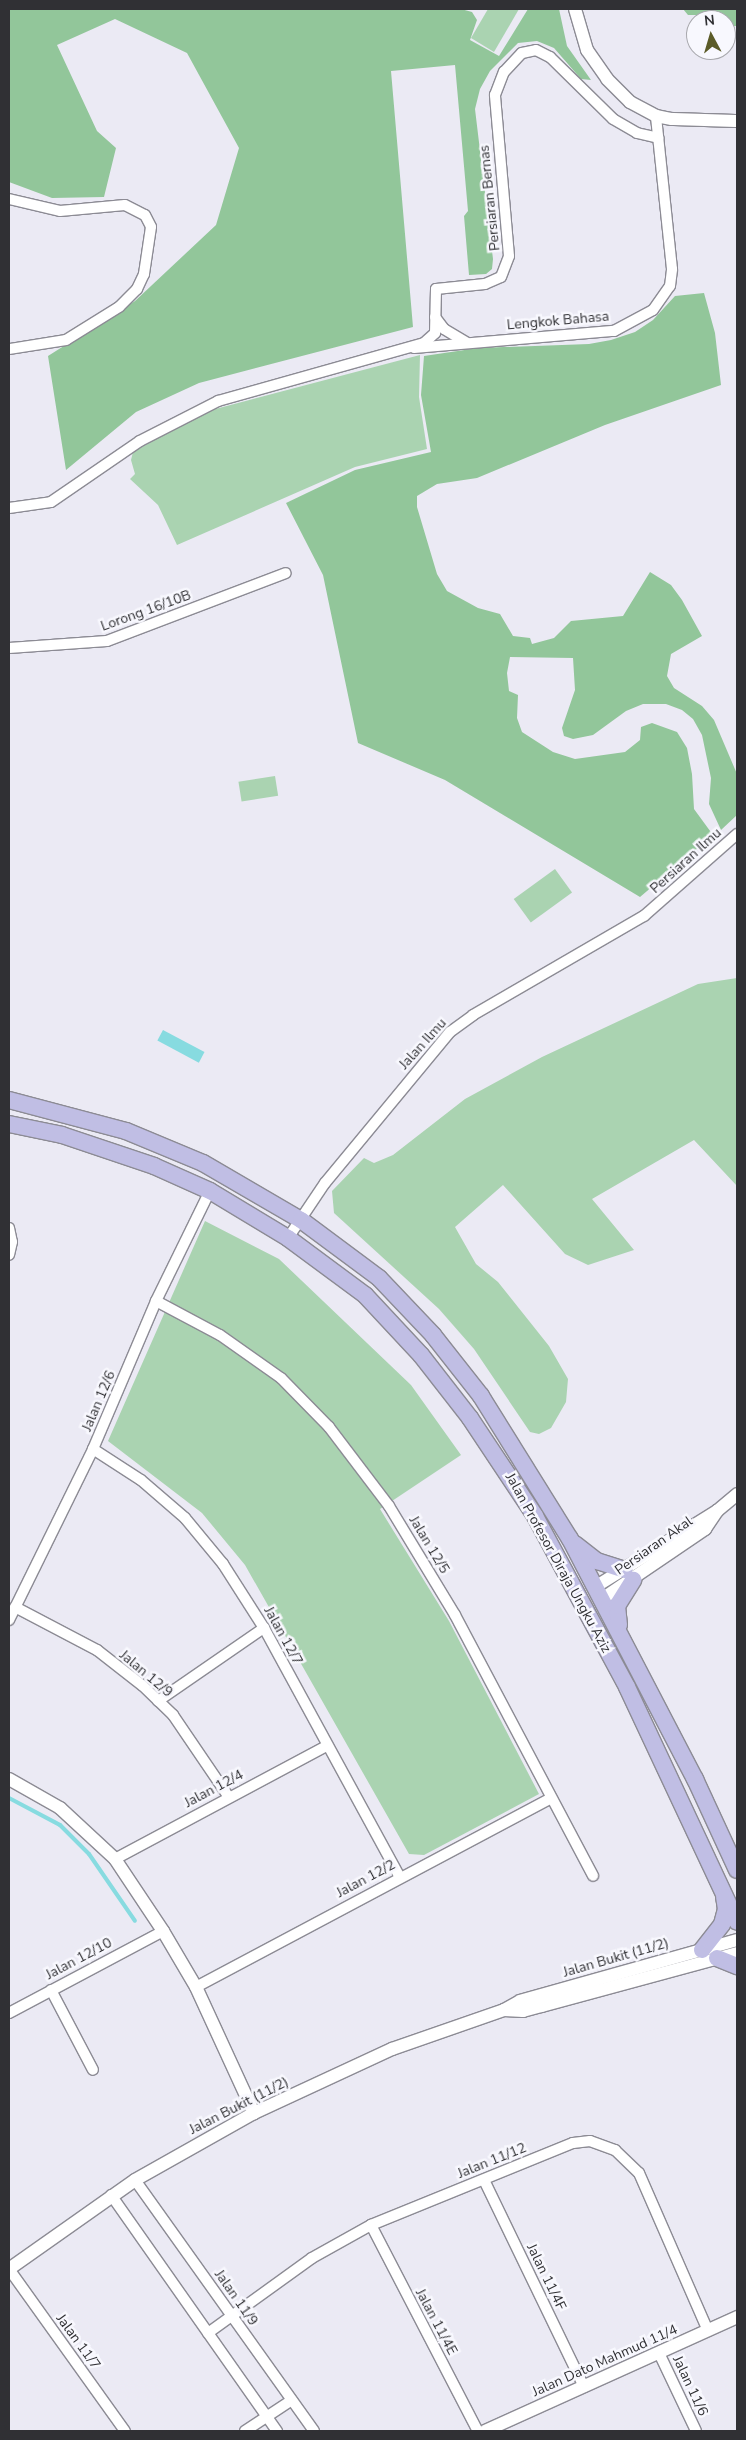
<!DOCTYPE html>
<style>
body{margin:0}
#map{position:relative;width:746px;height:2440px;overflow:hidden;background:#ebeaf4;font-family:"Nunito Sans",sans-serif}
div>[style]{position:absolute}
.green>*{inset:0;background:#aad3b1;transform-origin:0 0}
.forest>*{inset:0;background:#92c69a}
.water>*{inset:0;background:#87dbe0;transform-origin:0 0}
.stream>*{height:4px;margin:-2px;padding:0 2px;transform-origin:2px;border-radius:2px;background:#87dbe0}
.roads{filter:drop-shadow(1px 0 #8c8b94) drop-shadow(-1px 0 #8c8b94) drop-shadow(0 1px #8c8b94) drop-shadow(0 -1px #8c8b94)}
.minor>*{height:10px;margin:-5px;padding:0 5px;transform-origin:5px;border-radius:5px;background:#fff}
.tertiary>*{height:12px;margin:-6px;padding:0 6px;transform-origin:6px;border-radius:6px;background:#fff}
.primary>*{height:16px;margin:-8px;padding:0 8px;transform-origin:8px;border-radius:8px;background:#c0bee4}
span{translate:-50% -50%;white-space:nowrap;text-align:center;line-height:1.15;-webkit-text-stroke:5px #f8f8fe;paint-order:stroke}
.street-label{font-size:14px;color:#303034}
.frame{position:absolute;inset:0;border:10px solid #303034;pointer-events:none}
.north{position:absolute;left:686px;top:10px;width:50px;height:50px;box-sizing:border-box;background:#f8f8fe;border:1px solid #a8a8ad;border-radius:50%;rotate:354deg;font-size:14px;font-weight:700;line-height:20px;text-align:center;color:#303034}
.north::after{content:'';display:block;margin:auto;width:18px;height:22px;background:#5b5b28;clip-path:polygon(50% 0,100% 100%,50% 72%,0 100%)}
</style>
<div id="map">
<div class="green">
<i style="clip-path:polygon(488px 9px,519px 9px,494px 52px,471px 38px)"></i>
<i style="clip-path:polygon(420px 355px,419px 397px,427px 449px,355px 467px,177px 545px,158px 505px,130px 479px,135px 474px,131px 460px,133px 452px,204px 412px)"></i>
<i style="left:275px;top:776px;width:20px;height:37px;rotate:81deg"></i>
<i style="left:555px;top:869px;width:29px;height:51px;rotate:54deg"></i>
<i style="clip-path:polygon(737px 978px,737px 1186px,694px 1140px,592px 1199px,634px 1250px,588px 1265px,565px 1254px,503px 1185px,455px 1227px,476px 1264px,498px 1282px,549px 1346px,568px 1379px,566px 1402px,551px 1428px,539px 1434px,530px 1432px,474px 1349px,439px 1309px,334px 1213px,332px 1191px,364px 1158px,374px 1163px,393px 1155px,465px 1099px,542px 1057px,698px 984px)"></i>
<i style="clip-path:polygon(205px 1221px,279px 1259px,411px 1385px,461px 1455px,380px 1509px,449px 1621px,539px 1794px,424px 1855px,409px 1854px,245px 1565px,202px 1513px,108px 1441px)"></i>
</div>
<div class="forest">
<i style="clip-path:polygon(9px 9px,461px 9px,472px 12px,477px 20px,470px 40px,499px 56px,528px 9px,559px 9px,567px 46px,591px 80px,581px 79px,554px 48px,537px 41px,518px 43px,490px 71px,480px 89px,475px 109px,493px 259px,492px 269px,486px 274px,469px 275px,464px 216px,468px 211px,455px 65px,391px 71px,413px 327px,199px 383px,136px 412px,66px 470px,48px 356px,135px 301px,216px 225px,239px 148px,187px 53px,115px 19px,57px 45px,97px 131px,116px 148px,104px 197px,52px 198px,9px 182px)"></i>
<i style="clip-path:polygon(683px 9px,737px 9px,737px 26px,726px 26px,726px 20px,711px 20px,711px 15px,688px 15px)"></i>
<i style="clip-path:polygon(704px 293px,715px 333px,721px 385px,605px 425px,477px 478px,437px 484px,417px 496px,417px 507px,437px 574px,447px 591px,478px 608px,500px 614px,513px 636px,530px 638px,532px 644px,554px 638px,571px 621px,623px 616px,650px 572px,671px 585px,682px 600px,702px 636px,671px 654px,667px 676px,674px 688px,702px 706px,714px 720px,737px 774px,737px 815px,721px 830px,709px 804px,711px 778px,702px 735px,693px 719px,682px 710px,666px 704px,643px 704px,626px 711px,593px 735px,573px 739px,564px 736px,562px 728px,575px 690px,573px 658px,510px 657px,507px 673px,509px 691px,518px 695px,517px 718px,522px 732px,553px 752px,575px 759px,625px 752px,640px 740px,641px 727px,652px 723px,677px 732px,687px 748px,692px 774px,694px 809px,713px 835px,640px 897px,445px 780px,358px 743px,323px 575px,286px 503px,355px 470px,431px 452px,421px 395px,424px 356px,478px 348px,589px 344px,611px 340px,635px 332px,653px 320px,675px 296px)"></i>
</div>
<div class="water">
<i style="left:163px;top:1030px;width:47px;height:12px;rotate:28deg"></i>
</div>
<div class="stream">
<i style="left:9px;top:1798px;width:58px;rotate:27.9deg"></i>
<i style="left:60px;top:1825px;width:41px;rotate:45deg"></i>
<i style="left:89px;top:1854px;width:81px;rotate:55.5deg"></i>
</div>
<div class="roads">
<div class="minor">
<i style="left:9px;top:199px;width:52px;rotate:13.2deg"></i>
<i style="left:60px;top:211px;width:65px;rotate:-5.3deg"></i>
<i style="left:125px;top:205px;width:22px;rotate:27deg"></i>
<i style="left:145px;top:215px;width:13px;rotate:63deg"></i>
<i style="left:151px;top:227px;width:48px;rotate:98.5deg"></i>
<i style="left:144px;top:274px;width:17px;rotate:115deg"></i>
<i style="left:137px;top:289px;width:25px;rotate:135deg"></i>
<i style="left:119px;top:307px;width:62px;rotate:148.1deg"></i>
<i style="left:66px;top:340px;width:58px;rotate:171deg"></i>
<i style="left:435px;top:317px;width:15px;rotate:53deg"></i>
<i style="left:444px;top:329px;width:26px;rotate:31deg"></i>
<i style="left:414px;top:348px;width:201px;rotate:-4.9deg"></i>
<i style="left:614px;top:331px;width:44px;rotate:-28.3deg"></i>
<i style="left:653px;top:310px;width:29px;rotate:-55deg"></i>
<i style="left:670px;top:286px;width:17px;rotate:-83deg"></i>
<i style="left:672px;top:269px;width:154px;rotate:-96deg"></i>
<i style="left:9px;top:508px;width:42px;rotate:-8.1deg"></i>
<i style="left:51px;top:502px;width:108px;rotate:-34.4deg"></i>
<i style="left:140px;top:441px;width:88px;rotate:-27.1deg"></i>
<i style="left:218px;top:401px;width:214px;rotate:-15.7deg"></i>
<i style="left:424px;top:343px;width:15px;rotate:-42deg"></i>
<i style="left:435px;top:333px;width:44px;rotate:-88.7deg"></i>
<i style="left:436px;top:289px;width:49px;rotate:-5.8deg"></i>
<i style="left:485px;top:284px;width:17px;rotate:-24deg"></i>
<i style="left:501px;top:277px;width:22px;rotate:-69deg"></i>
<i style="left:509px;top:256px;width:162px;rotate:-95deg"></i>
<i style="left:495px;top:95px;width:25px;rotate:-69deg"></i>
<i style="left:504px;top:72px;width:26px;rotate:-47deg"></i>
<i style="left:522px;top:53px;width:14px;rotate:-12deg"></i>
<i style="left:536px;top:50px;width:16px;rotate:27deg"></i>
<i style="left:550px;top:57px;width:88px;rotate:44.5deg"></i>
<i style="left:613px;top:119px;width:28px;rotate:30deg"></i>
<i style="left:637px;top:133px;width:22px;rotate:13deg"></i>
<i style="left:9px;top:648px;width:98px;rotate:-4.1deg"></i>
<i style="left:107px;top:641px;width:191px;rotate:-20.8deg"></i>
<i style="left:9px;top:1228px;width:14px;rotate:78deg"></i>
<i style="left:12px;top:1242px;width:13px;rotate:103deg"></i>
<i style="left:288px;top:1238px;width:66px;rotate:-56.1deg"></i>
<i style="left:325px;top:1183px;width:196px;rotate:-50.4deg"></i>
<i style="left:450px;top:1032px;width:29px;rotate:-36deg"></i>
<i style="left:473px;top:1015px;width:198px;rotate:-30.1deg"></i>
<i style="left:644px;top:916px;width:124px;rotate:-41.4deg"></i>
<i style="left:156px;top:1301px;width:72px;rotate:28deg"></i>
<i style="left:220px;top:1335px;width:75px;rotate:35.2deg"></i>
<i style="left:281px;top:1378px;width:69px;rotate:45.6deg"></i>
<i style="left:329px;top:1427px;width:99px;rotate:52.8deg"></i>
<i style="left:389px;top:1506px;width:127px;rotate:58.8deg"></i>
<i style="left:455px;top:1615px;width:295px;rotate:62.1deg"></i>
<i style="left:93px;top:1449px;width:57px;rotate:32.9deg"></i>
<i style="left:141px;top:1480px;width:58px;rotate:40.8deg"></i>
<i style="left:185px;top:1518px;width:60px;rotate:50.4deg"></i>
<i style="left:223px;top:1564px;width:76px;rotate:57.4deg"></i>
<i style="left:264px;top:1628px;width:284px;rotate:61.4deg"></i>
<i style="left:15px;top:1607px;width:93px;rotate:27.7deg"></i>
<i style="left:97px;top:1650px;width:58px;rotate:38deg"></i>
<i style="left:143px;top:1686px;width:42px;rotate:44deg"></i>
<i style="left:173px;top:1715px;width:98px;rotate:55.8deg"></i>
<i style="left:9px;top:1620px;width:191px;rotate:-63.8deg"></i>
<i style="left:93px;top:1449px;width:161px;rotate:-66.9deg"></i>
<i style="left:156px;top:1301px;width:123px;rotate:-63.9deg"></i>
<i style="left:158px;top:1701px;width:129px;rotate:-34.6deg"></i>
<i style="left:115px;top:1859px;width:240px;rotate:-28.1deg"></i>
<i style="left:196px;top:1987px;width:402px;rotate:-28deg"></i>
<i style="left:51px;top:1990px;width:90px;rotate:62.3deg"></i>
<i style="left:9px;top:2013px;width:174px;rotate:-28deg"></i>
<i style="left:135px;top:2180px;width:308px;rotate:54.5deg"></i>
<i style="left:484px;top:2180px;width:230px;rotate:64.2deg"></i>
<i style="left:111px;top:2195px;width:289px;rotate:54.9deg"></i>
<i style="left:371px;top:2225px;width:232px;rotate:62.6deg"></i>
<i style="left:9px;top:2269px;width:199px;rotate:54.4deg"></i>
<i style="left:208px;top:2333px;width:128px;rotate:-35.8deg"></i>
<i style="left:312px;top:2258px;width:68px;rotate:-29.2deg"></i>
<i style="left:371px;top:2225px;width:218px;rotate:-22.1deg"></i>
<i style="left:573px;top:2143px;width:17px;rotate:-7deg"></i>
<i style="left:590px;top:2141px;width:27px;rotate:20deg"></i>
<i style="left:615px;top:2150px;width:33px;rotate:44deg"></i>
<i style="left:639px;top:2173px;width:172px;rotate:66.4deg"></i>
<i style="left:659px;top:2353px;width:86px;rotate:64.6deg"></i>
<i style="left:245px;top:2431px;width:56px;rotate:-33.4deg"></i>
</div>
<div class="tertiary">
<i style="left:575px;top:9px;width:43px;rotate:73.7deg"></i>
<i style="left:587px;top:50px;width:35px;rotate:55deg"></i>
<i style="left:607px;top:79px;width:33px;rotate:45deg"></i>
<i style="left:630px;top:102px;width:30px;rotate:28deg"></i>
<i style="left:656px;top:116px;width:16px;rotate:11deg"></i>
<i style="left:672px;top:119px;width:65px;rotate:1.8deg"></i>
<i style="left:595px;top:1587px;width:144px;rotate:-31.9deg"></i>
<i style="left:717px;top:1511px;width:26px;rotate:-40deg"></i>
<i style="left:602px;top:1599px;width:125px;rotate:-34.2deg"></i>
<i style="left:705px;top:1529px;width:22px;rotate:-56deg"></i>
<i style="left:9px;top:1779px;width:59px;rotate:29.6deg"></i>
<i style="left:60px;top:1808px;width:75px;rotate:42.8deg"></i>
<i style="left:115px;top:1859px;width:87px;rotate:56.3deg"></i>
<i style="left:163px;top:1931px;width:65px;rotate:59.5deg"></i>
<i style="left:196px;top:1987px;width:139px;rotate:65.3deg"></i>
<i style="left:504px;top:2010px;width:19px;rotate:3deg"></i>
<i style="left:523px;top:2011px;width:20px;rotate:-15deg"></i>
<i style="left:542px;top:2006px;width:202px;rotate:-15.2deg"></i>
<i style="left:9px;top:2269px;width:154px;rotate:-35.2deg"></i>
<i style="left:135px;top:2180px;width:137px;rotate:-29.4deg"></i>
<i style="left:254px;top:2113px;width:152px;rotate:-24.9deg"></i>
<i style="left:392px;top:2049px;width:119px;rotate:-19.2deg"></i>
<i style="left:504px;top:2010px;width:18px;rotate:-29deg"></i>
<i style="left:520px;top:2001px;width:225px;rotate:-15.7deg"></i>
<i style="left:485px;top:2431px;width:277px;rotate:-24.3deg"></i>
</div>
<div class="primary">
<i style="left:9px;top:1100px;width:121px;rotate:14.8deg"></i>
<i style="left:126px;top:1131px;width:83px;rotate:22.6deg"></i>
<i style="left:203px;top:1163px;width:113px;rotate:30.2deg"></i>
<i style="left:301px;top:1220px;width:97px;rotate:36.6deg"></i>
<i style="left:379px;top:1278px;width:79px;rotate:46.5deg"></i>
<i style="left:433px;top:1335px;width:78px;rotate:51.8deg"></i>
<i style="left:481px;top:1396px;width:168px;rotate:58.1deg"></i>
<i style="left:570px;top:1539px;width:271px;rotate:62.5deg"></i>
<i style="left:695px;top:1779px;width:100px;rotate:65.2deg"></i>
<i style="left:9px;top:1124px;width:54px;rotate:11.7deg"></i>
<i style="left:62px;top:1135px;width:97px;rotate:18.6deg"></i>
<i style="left:154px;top:1166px;width:61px;rotate:24.1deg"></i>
<i style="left:210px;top:1191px;width:91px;rotate:31.1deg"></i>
<i style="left:288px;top:1238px;width:96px;rotate:36.5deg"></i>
<i style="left:365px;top:1295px;width:82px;rotate:47deg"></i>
<i style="left:421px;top:1355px;width:80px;rotate:52.1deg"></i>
<i style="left:470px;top:1418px;width:118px;rotate:56.4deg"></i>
<i style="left:535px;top:1516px;width:194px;rotate:61.7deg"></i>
<i style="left:627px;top:1687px;width:259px;rotate:64.9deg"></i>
<i style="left:575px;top:1544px;width:28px;rotate:38deg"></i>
<i style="left:597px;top:1561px;width:29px;rotate:18deg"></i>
<i style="left:619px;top:1625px;width:19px;rotate:-96deg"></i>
<i style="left:617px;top:1606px;width:31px;rotate:-58deg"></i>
<i style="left:702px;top:1950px;width:33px;rotate:-52deg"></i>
<i style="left:722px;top:1924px;width:16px;rotate:-75deg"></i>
<i style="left:726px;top:1909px;width:12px;rotate:-99deg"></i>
<i style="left:717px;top:1958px;width:22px;rotate:22deg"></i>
</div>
</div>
<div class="street-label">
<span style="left:490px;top:198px;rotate:-96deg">Persiaran Bernas</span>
<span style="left:558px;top:321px;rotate:-5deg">Lengkok Bahasa</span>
<span style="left:146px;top:611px;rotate:-20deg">Lorong 16/10B</span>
<span style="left:686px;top:861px;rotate:-42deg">Persiaran Ilmu</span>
<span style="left:423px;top:1044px;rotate:-48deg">Jalan Ilmu</span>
<span style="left:99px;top:1401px;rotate:-67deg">Jalan 12/6</span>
<span style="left:429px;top:1545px;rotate:59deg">Jalan 12/5</span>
<span style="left:654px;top:1546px;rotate:-35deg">Persiaran Akal</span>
<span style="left:558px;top:1563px;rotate:61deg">Jalan Profesor Diraja Ungku Aziz</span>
<span style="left:283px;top:1636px;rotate:61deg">Jalan 12/7</span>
<span style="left:146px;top:1674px;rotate:40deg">Jalan 12/9</span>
<span style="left:214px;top:1789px;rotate:-28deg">Jalan 12/4</span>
<span style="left:366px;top:1879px;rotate:-28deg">Jalan 12/2</span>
<span style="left:616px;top:1958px;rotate:-16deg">Jalan Bukit (11/2)</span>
<span style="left:79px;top:1959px;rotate:-28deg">Jalan 12/10</span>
<span style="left:239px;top:2106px;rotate:-27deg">Jalan Bukit (11/2)</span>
<span style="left:492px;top:2161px;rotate:-22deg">Jalan 11/12</span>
<span style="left:546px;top:2277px;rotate:64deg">Jalan 11/4F</span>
<span style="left:236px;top:2298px;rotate:55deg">Jalan 11/9</span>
<span style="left:436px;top:2322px;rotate:62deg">Jalan 11/4E</span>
<span style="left:78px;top:2342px;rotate:54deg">Jalan 11/7</span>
<span style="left:605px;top:2361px;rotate:-24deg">Jalan Dato Mahmud 11/4</span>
<span style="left:690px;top:2386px;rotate:65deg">Jalan 11/6</span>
</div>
<div class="frame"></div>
<div class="north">N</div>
</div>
